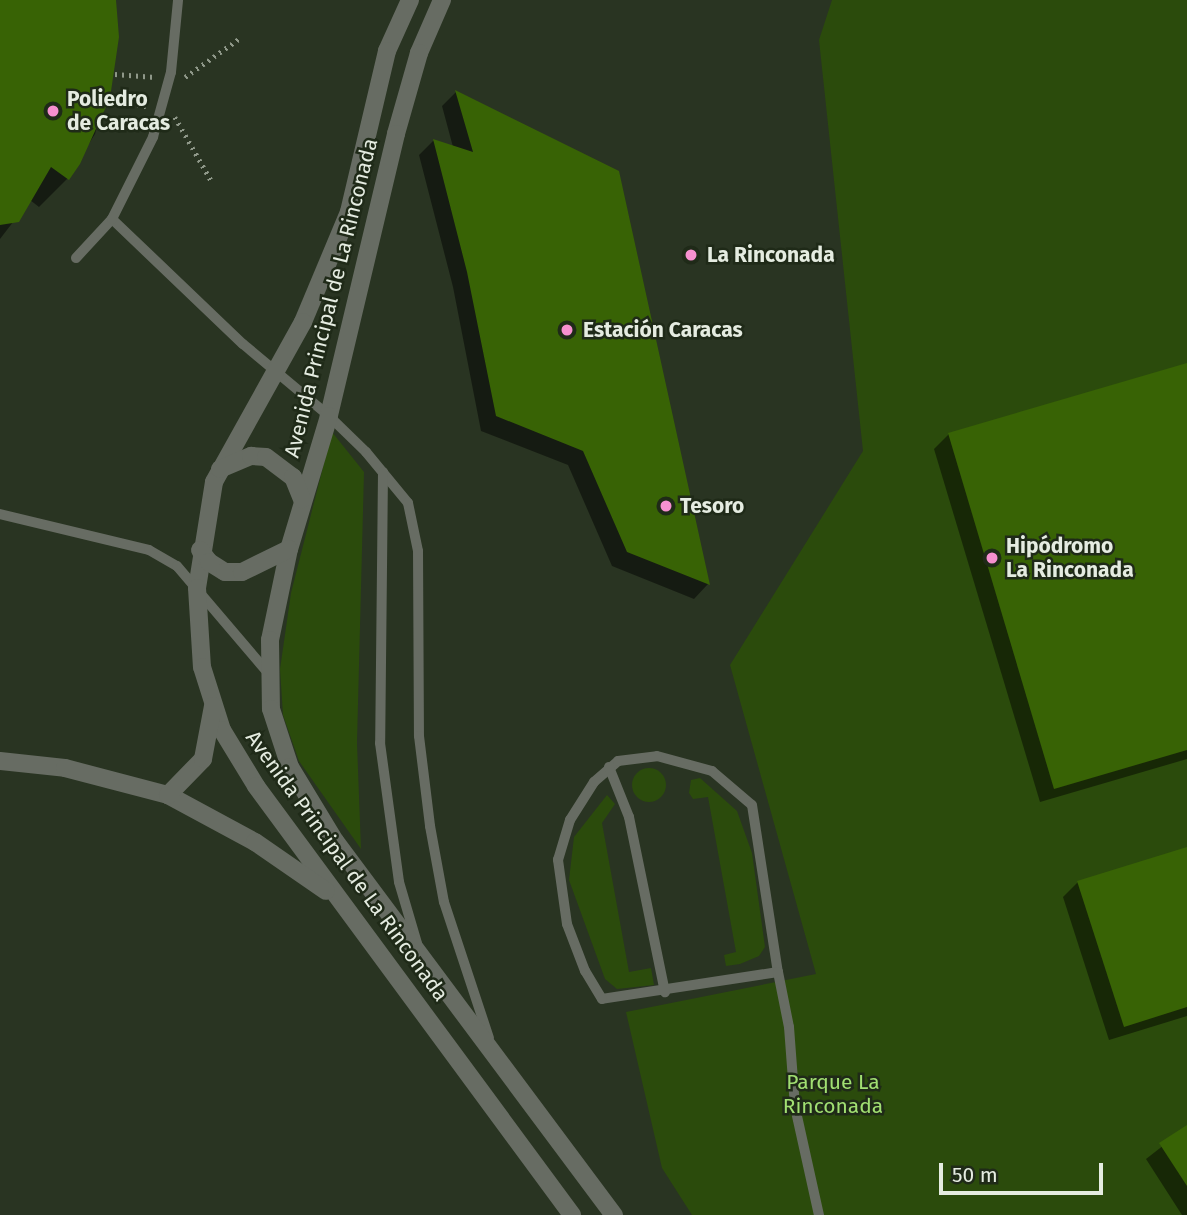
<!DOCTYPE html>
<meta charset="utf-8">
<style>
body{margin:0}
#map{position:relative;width:1187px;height:1215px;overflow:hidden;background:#293422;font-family:"Fira Sans",sans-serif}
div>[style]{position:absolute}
.green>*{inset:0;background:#2b4b0c}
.round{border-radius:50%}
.shadow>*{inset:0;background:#0007}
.building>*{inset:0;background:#386305}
.path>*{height:4.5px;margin-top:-2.25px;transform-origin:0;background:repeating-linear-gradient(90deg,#8f9889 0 2px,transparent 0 7px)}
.lane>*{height:10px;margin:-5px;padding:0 5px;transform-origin:5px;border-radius:5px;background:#676c63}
.street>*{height:18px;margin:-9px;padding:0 9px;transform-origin:9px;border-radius:9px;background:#676c63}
.dots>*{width:19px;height:19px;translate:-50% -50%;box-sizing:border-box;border:4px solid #1f2a18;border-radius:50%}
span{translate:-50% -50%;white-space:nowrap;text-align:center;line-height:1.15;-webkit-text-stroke:5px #1f2a18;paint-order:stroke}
.poi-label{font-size:21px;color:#e5ece1;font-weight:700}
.left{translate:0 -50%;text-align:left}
.street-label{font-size:21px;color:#e5ece1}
.park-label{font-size:21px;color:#a1df72}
.scale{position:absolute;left:939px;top:1163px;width:164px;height:32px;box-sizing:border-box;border:4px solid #e5ece1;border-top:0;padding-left:9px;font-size:21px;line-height:24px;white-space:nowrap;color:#e5ece1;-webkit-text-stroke:5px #1f2a18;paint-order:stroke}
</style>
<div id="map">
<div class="green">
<i style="clip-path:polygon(832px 0,1187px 0,1187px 1215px,692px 1215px,662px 1168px,626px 1012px,816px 974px,730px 665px,863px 451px,819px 40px)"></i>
<i style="clip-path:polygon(332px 432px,364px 472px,357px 743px,361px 849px,299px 761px,283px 715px,280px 669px,291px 593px)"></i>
<i class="round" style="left:632px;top:768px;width:34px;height:34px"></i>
<i style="clip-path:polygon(700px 778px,737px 811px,752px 853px,765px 947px,759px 956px,740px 964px,726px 966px,724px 955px,736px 952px,708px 797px,693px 799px,689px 793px,691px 780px)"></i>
<i style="clip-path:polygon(607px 795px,615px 804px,602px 823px,629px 972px,651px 968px,654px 985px,617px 989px,605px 979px,569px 880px,574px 837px)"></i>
</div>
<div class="shadow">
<i style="clip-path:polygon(0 0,113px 0,113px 73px,95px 134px,67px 179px,39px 207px,30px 200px,0 239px)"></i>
<i style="clip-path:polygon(456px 92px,617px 172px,708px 584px,694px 599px,612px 566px,568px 465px,481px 431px,453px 287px,419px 155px,433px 141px,453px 147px,442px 106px)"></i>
<i style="clip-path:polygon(1187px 365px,1187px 759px,1040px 802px,934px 449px,949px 434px)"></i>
<i style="clip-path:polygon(1187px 848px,1187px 1016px,1109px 1040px,1063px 897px,1078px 882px)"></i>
<i style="clip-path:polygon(1187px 1127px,1187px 1215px,1182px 1215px,1146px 1159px)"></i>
</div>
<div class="building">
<i style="clip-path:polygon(0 0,116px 0,119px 37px,110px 98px,80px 164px,69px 180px,51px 167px,19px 222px,0 225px)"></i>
<i style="clip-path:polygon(455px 90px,619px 171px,710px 585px,627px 552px,583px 451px,496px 416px,467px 272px,433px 139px,473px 152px)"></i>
<i style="clip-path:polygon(1187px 363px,1187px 750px,1054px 789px,948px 433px)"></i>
<i style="clip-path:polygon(1187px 847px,1187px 1007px,1124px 1027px,1077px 881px)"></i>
<i style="clip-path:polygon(1187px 1125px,1187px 1186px,1159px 1143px)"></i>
</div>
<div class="path">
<i style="left:115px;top:74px;width:40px;rotate:4.3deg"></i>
<i style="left:185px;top:77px;width:67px;rotate:-35.3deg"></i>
<i style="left:110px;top:98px;width:37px;rotate:13deg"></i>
<i style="left:175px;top:117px;width:73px;rotate:60.3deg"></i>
</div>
<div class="lane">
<i style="left:112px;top:219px;width:181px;rotate:43.7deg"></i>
<i style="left:243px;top:344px;width:112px;rotate:39.9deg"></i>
<i style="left:329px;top:416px;width:52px;rotate:44.2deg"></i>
<i style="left:366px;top:452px;width:66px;rotate:50.5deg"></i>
<i style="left:408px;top:503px;width:49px;rotate:78.2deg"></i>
<i style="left:418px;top:551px;width:185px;rotate:89.7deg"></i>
<i style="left:419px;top:736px;width:91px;rotate:83deg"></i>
<i style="left:430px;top:826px;width:77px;rotate:79.6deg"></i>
<i style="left:444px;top:902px;width:143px;rotate:71.7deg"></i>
<i style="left:76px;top:258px;width:53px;rotate:-47.3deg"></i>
<i style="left:112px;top:219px;width:92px;rotate:-63.4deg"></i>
<i style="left:153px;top:137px;width:67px;rotate:-74.5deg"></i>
<i style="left:171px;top:72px;width:72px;rotate:-84.4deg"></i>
<i style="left:383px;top:472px;width:271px;rotate:90.6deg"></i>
<i style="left:380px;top:743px;width:140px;rotate:82.2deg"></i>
<i style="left:399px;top:882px;width:64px;rotate:73.6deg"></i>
<i style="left:0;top:514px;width:153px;rotate:13.6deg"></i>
<i style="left:149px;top:550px;width:32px;rotate:30deg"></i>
<i style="left:177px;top:566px;width:140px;rotate:49.6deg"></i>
<i style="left:657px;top:756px;width:57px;rotate:15.3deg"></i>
<i style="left:712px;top:771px;width:52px;rotate:40.4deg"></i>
<i style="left:752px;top:805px;width:169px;rotate:81.2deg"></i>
<i style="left:778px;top:972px;width:178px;rotate:171.3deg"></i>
<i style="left:602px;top:999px;width:33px;rotate:-121deg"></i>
<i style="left:585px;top:971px;width:50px;rotate:-111deg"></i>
<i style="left:567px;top:924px;width:65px;rotate:-98deg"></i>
<i style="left:558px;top:860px;width:42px;rotate:-73.3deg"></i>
<i style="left:570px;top:820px;width:45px;rotate:-57.7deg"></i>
<i style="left:594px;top:782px;width:32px;rotate:-41deg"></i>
<i style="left:618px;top:761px;width:39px;rotate:-7deg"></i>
<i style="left:609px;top:767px;width:54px;rotate:68.2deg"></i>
<i style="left:629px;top:817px;width:179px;rotate:78.4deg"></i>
<i style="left:778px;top:972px;width:56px;rotate:78.7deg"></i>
<i style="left:789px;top:1027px;width:80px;rotate:85.7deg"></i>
<i style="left:795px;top:1107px;width:111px;rotate:77.5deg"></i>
</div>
<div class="street">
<i style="left:410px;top:0;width:56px;rotate:114.3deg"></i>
<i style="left:387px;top:51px;width:165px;rotate:103.3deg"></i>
<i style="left:349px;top:212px;width:119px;rotate:112.7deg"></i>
<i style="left:303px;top:322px;width:183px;rotate:119.1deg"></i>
<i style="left:214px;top:482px;width:107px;rotate:99.1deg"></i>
<i style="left:197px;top:588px;width:79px;rotate:86.4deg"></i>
<i style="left:202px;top:667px;width:66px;rotate:72.4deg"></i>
<i style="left:222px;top:730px;width:66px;rotate:58.7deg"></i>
<i style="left:256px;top:786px;width:533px;rotate:53.62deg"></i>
<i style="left:442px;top:0;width:58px;rotate:113.5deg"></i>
<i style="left:419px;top:53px;width:84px;rotate:105.9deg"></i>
<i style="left:396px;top:134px;width:290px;rotate:103.4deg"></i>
<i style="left:329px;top:416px;width:139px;rotate:106.7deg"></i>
<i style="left:289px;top:549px;width:93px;rotate:101.8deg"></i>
<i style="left:270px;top:640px;width:69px;rotate:89.2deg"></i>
<i style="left:271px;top:709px;width:61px;rotate:71.9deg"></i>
<i style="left:290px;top:767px;width:87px;rotate:58.7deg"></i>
<i style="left:335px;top:841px;width:467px;rotate:53.3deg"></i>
<i style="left:220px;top:469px;width:34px;rotate:-23deg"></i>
<i style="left:251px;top:456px;width:15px;rotate:4deg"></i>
<i style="left:266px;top:457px;width:34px;rotate:37deg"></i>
<i style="left:293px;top:477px;width:24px;rotate:68deg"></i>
<i style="left:200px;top:550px;width:15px;rotate:53deg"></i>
<i style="left:209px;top:562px;width:19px;rotate:32deg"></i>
<i style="left:225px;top:572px;width:17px"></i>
<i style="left:242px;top:572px;width:52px;rotate:-26.1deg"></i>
<i style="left:0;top:761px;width:65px;rotate:6.1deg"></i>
<i style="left:65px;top:768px;width:106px;rotate:14.7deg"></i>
<i style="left:168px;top:795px;width:99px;rotate:28.4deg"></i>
<i style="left:255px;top:842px;width:86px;rotate:34.6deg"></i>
<i style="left:168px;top:795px;width:50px;rotate:-45.8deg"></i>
<i style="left:203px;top:759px;width:54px;rotate:-79.3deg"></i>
</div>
<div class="dots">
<i style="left:53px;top:111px;background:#f690cf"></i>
<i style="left:691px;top:255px;background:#f690cf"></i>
<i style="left:567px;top:330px;background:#f690cf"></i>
<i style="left:666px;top:506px;background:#f690cf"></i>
<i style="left:992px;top:558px;background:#f690cf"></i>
</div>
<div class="poi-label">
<span class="left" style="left:67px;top:111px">Poliedro<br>de Caracas</span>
<span class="left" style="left:707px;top:255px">La Rinconada</span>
<span class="left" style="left:583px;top:330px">Estación Caracas</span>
<span class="left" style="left:680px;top:506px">Tesoro</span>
<span class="left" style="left:1006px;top:558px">Hipódromo<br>La Rinconada</span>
</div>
<div class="street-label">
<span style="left:331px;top:298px;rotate:-76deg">Avenida Principal de La Rinconada</span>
<span style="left:347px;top:866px;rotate:54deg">Avenida Principal de La Rinconada</span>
</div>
<div class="park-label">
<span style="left:833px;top:1094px">Parque La<br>Rinconada</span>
</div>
<div class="scale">50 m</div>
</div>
